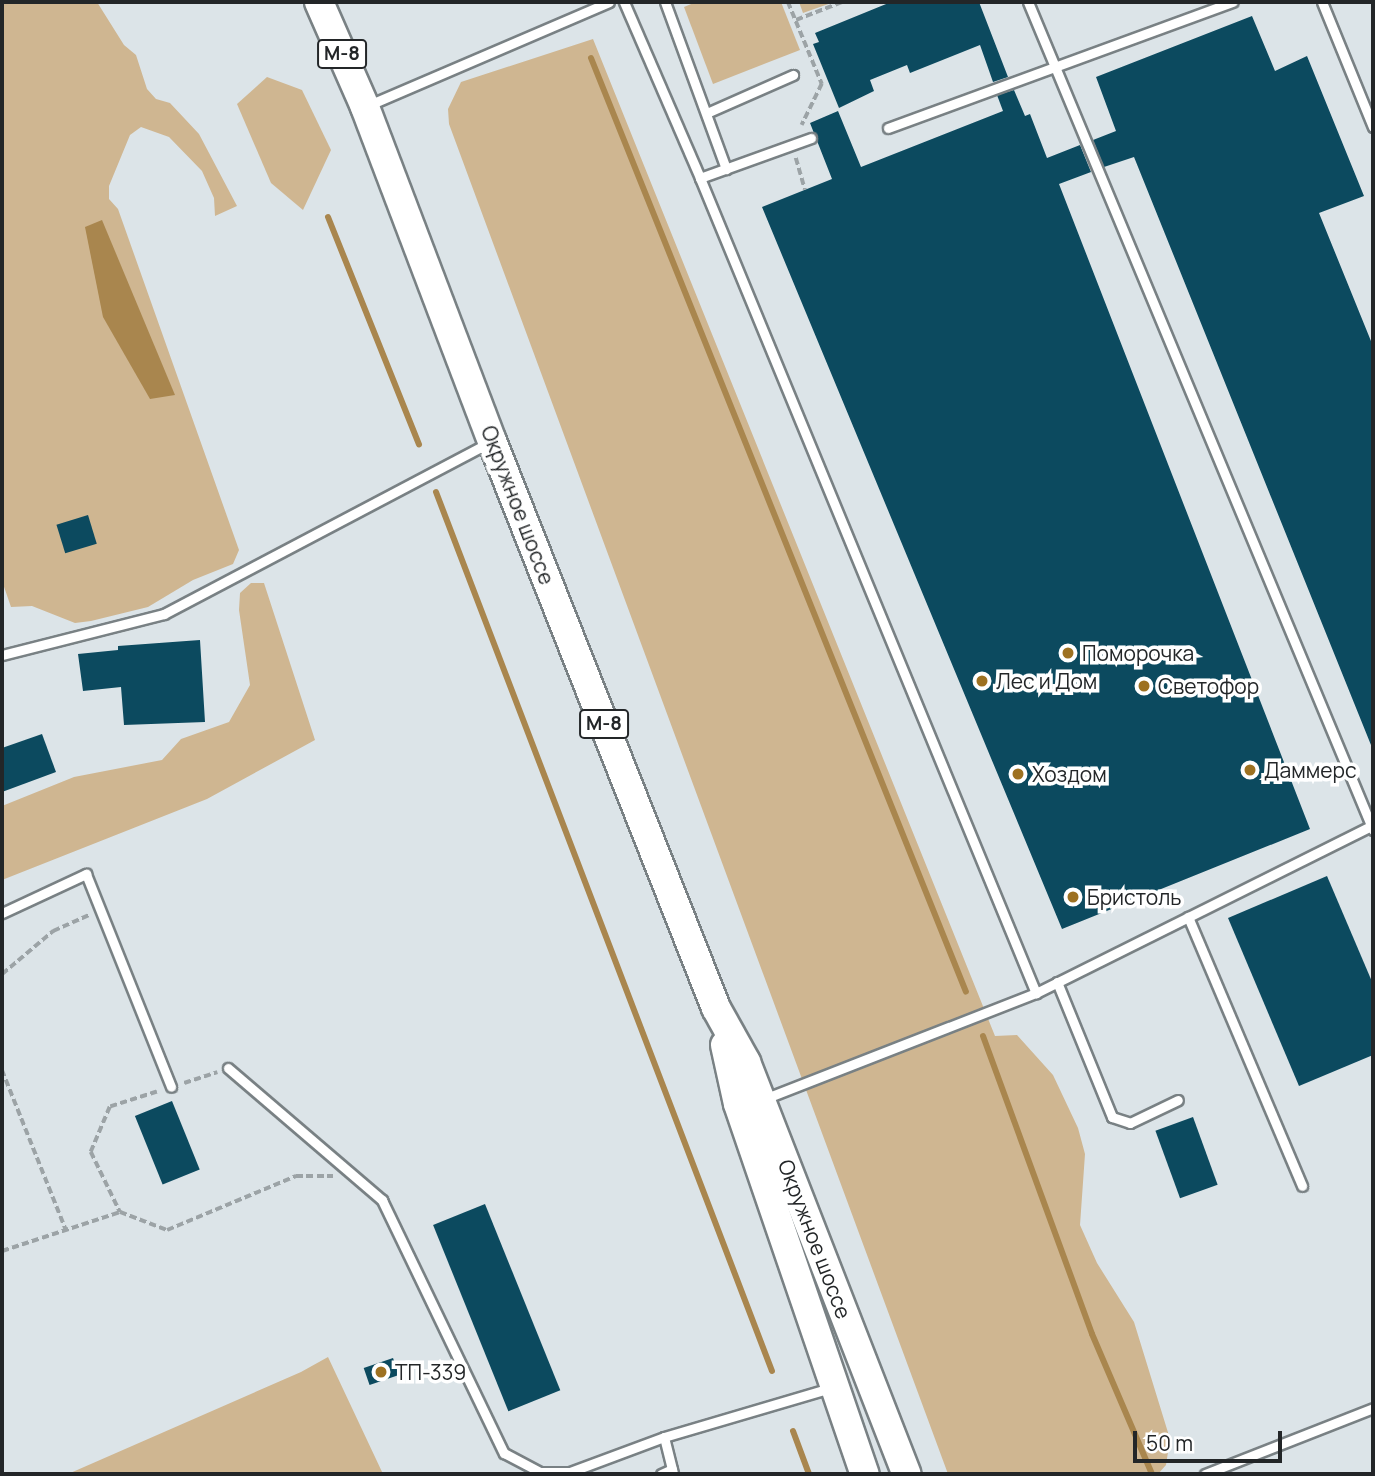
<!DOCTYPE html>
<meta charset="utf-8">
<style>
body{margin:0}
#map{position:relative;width:1375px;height:1476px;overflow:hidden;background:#dce4e8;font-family:Manrope,sans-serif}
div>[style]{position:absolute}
.green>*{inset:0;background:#cfb691}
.water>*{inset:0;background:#a9864e}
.stream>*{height:6px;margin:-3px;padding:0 3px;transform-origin:3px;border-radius:3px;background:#a9864e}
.building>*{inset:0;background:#0c4a5f;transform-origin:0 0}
.path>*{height:3.5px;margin-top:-1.75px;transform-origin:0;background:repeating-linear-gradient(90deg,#9ca3a6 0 7px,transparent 0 10.5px)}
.roads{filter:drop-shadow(2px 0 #798184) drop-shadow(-2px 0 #798184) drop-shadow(0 2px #798184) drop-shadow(0 -2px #798184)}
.lane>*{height:9px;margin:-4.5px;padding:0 4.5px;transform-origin:4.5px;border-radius:4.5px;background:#fff}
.primary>*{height:28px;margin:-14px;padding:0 14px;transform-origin:14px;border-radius:14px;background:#fff}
.dots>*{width:19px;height:19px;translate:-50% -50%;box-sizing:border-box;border:4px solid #fff;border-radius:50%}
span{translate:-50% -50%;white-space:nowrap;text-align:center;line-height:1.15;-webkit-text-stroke:7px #fff;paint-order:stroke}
.shield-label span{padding:2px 5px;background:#fff;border:2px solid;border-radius:5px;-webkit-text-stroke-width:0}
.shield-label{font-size:19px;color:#232628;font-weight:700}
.street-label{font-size:21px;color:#232628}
.poi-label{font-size:21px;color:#232628}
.left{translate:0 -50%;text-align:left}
.frame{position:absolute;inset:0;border:4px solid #232628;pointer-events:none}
.scale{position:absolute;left:1133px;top:1431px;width:149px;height:32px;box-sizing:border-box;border:4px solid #232628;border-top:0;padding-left:9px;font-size:21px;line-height:24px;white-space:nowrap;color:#232628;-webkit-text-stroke:5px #fff;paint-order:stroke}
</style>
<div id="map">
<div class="green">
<i style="clip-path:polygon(2px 2px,97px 2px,124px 45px,136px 55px,147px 89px,156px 99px,170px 103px,199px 134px,237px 206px,215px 216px,214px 198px,202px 171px,169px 137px,141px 127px,130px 135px,109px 186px,109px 199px,118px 209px,239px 550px,233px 564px,193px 580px,148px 607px,91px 621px,75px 623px,32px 606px,11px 607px,2px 581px)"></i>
<i style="clip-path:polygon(696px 2px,781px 2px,800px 50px,713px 84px,684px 7px)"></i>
<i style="clip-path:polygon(799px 2px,834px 2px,803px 13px)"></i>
<i style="clip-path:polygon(593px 39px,995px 1036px,1017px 1035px,1053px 1075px,1078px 1128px,1085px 1154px,1080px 1225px,1097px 1263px,1134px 1322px,1170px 1439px,1166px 1465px,1158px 1474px,948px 1474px,449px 124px,448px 109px,461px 82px)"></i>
<i style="clip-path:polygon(267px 77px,302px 90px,331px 150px,303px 210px,271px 183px,237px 104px)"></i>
<i style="clip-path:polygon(251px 583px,264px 583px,315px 740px,207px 799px,2px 880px,2px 806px,74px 777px,162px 760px,181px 739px,229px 722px,250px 685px,239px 610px,240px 593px)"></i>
<i style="clip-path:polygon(328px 1357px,383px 1474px,68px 1474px,301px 1372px)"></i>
</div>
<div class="water">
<i style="clip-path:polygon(102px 220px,175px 395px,150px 399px,103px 317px,85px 227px)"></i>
</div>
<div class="stream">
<i style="left:591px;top:58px;width:1006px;rotate:68.12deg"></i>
<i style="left:328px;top:217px;width:245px;rotate:68.2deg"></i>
<i style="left:436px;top:492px;width:941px;rotate:69.08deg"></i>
<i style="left:983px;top:1036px;width:317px;rotate:69.9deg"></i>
<i style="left:1092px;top:1334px;width:152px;rotate:66.8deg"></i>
<i style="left:793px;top:1431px;width:46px;rotate:69.6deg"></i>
</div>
<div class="building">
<i style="clip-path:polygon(891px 2px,979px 2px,1008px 77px,993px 82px,980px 45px,910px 73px,907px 65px,870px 80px,874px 91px,839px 108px,813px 44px,819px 42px,815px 33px)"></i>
<i style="clip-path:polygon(1252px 16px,1275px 71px,1307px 56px,1364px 196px,1319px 213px,1373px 346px,1373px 750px,1134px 157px,1104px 167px,1093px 140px,1116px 131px,1096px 77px)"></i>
<i style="clip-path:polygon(1014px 90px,1025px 116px,1030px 114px,1047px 158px,1080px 145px,1091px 172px,1059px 184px,1310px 829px,1062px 929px,762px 207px,832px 179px,810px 123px,838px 111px,861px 167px,1003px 111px,997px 95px)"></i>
<i style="left:88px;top:515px;width:30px;height:33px;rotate:73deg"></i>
<i style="clip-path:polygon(200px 640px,205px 722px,124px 725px,121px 687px,83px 691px,78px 654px,118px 650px,118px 646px)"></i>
<i style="clip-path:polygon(42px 734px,56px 772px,2px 792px,2px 748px)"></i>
<i style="clip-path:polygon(1327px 876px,1373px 984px,1373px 1055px,1299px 1086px,1228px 918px)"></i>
<i style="left:172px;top:1101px;width:74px;height:40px;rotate:68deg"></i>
<i style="left:1193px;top:1117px;width:72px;height:40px;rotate:70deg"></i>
<i style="left:485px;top:1204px;width:201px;height:56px;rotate:68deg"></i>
<i style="left:393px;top:1358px;width:18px;height:31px;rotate:71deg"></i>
</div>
<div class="path">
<i style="left:788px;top:2px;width:89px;rotate:67.5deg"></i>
<i style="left:822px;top:84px;width:46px;rotate:116deg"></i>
<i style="left:796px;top:20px;width:49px;rotate:-21.4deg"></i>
<i style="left:796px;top:158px;width:33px;rotate:74deg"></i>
<i style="left:2px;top:974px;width:67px;rotate:-40.1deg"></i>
<i style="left:53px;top:931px;width:39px;rotate:-24deg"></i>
<i style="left:2px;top:1070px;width:172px;rotate:68.2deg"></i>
<i style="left:184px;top:1083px;width:35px;rotate:-18deg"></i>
<i style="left:157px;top:1092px;width:49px;rotate:162.3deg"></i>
<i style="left:110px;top:1107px;width:49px;rotate:112.9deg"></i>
<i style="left:91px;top:1152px;width:67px;rotate:64.2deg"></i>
<i style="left:120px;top:1212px;width:50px;rotate:21deg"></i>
<i style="left:167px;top:1230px;width:140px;rotate:-22.7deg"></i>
<i style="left:296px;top:1176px;width:37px"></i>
<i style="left:2px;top:1251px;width:124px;rotate:-18.3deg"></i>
</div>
<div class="roads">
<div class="lane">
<i style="left:624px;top:2px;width:192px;rotate:66.6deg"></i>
<i style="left:700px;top:178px;width:118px;rotate:-19.8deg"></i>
<i style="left:665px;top:2px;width:178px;rotate:69.9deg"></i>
<i style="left:1028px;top:2px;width:897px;rotate:67.38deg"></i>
<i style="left:1322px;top:2px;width:135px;rotate:67.8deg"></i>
<i style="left:369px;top:105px;width:261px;rotate:-23.2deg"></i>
<i style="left:709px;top:112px;width:92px;rotate:-23.8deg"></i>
<i style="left:888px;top:128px;width:367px;rotate:-20.1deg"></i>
<i style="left:700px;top:178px;width:882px;rotate:67.6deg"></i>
<i style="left:2px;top:655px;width:167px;rotate:-14.2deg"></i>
<i style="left:164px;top:614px;width:366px;rotate:-27.8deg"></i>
<i style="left:2px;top:913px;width:93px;rotate:-24.9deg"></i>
<i style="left:86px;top:874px;width:229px;rotate:68.2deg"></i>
<i style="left:1188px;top:917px;width:292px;rotate:67deg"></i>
<i style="left:1057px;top:982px;width:146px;rotate:67.8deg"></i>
<i style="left:1112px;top:1117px;width:19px;rotate:18deg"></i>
<i style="left:1130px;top:1123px;width:53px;rotate:-25.6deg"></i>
<i style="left:228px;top:1068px;width:203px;rotate:40.6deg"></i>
<i style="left:382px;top:1200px;width:281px;rotate:64.3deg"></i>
<i style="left:504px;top:1453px;width:41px;rotate:27.8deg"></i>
<i style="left:540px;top:1472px;width:30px"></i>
<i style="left:570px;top:1472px;width:100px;rotate:-20.4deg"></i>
<i style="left:664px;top:1437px;width:173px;rotate:-16.4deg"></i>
<i style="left:764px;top:1099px;width:292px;rotate:-21.3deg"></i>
<i style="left:1036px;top:993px;width:374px;rotate:-26.5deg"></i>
<i style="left:664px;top:1437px;width:38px;rotate:76deg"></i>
<i style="left:661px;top:1474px;width:12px;rotate:-24deg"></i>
<i style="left:1205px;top:1474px;width:180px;rotate:-21.4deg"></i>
</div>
<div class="primary">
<i style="left:319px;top:2px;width:115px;rotate:66.3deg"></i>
<i style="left:365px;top:107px;width:357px;rotate:69.2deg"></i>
<i style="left:492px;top:441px;width:610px;rotate:68.44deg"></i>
<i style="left:716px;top:1008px;width:62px;rotate:60.9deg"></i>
<i style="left:746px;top:1062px;width:442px;rotate:68.7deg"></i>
<i style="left:725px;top:1045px;width:60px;rotate:77.6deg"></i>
<i style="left:738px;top:1104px;width:391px;rotate:71.1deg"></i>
</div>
</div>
<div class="dots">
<i style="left:1068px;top:653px;background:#9d7121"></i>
<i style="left:982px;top:681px;background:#9d7121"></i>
<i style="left:1144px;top:686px;background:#9d7121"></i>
<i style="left:1250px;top:770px;background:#9d7121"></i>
<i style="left:1018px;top:774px;background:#9d7121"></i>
<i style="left:1073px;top:897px;background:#9d7121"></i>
<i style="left:381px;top:1372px;background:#9d7121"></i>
</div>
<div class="shield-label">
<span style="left:342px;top:54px">М-8</span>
<span style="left:604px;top:724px">М-8</span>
</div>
<div class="street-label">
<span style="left:518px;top:505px;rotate:69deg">Окружное шоссе</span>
<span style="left:815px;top:1239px;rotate:69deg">Окружное шоссе</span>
</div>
<div class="poi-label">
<span class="left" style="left:1082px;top:653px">Поморочка</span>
<span class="left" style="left:996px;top:681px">Лес и Дом</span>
<span class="left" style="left:1158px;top:686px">Светофор</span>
<span class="left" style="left:1264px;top:770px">Даммерс</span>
<span class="left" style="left:1032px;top:774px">Хоздом</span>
<span class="left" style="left:1087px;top:897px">Бристоль</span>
<span class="left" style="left:395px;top:1372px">ТП-339</span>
</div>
<div class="frame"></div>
<div class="scale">50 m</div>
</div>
